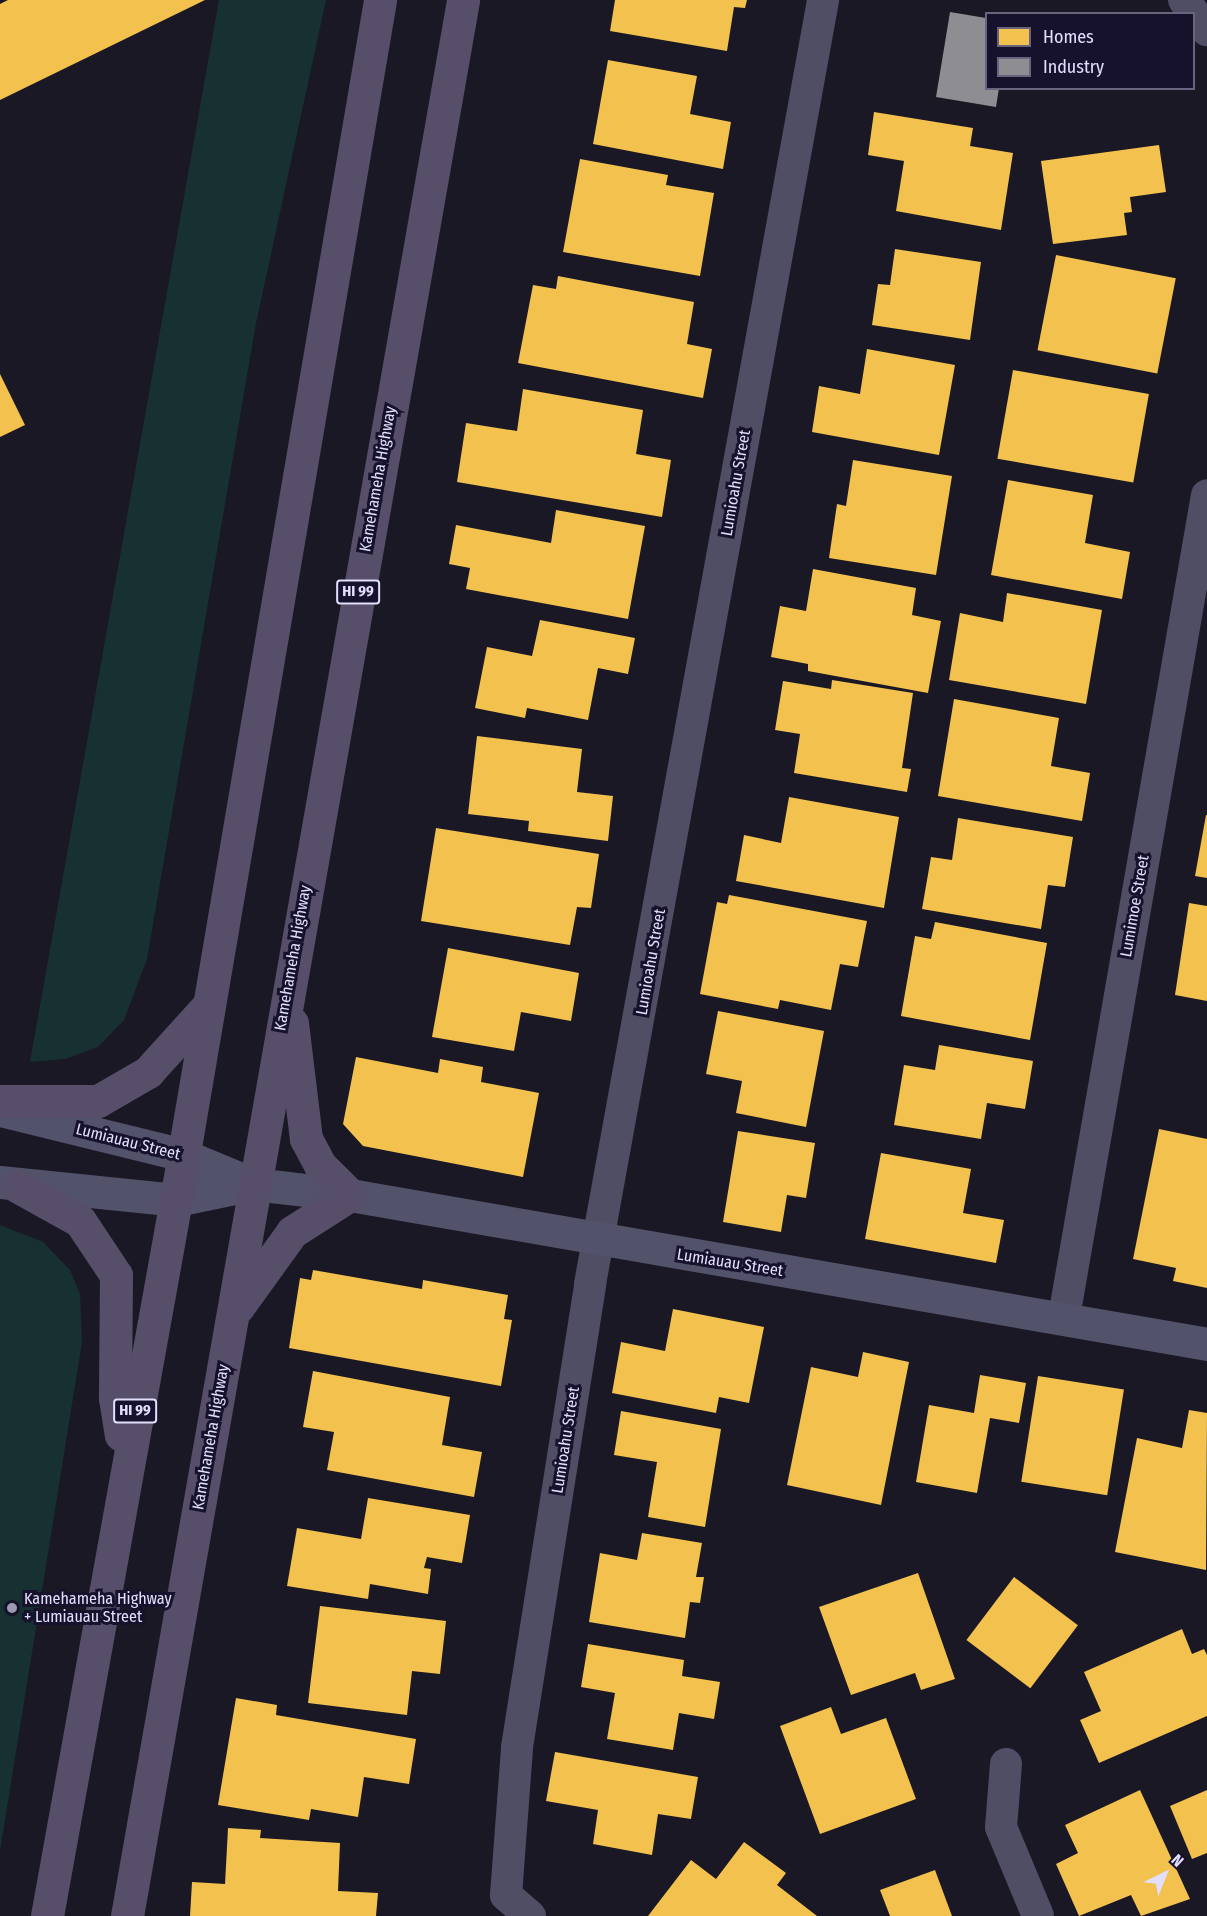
<!DOCTYPE html>
<style>
body{margin:0}
#map{position:relative;width:1207px;height:1916px;overflow:hidden;background:#1a1825;font-family:"Fira Sans Condensed",sans-serif}
div>[style]{position:absolute}
.green>*{inset:0;background:#173132}
.homes>*{inset:0;background:#f2c14e;transform-origin:0 0}
.industry>*{inset:0;background:#8d8d92}
.street>*{height:32px;margin:-16px;padding:0 16px;transform-origin:16px;border-radius:16px;background:#4f4e65}
.secondary>*{height:33px;margin:-16.5px;padding:0 16.5px;transform-origin:16.5px;border-radius:16.5px;background:#53526b}
.primary>*{height:33px;margin:-16.5px;padding:0 16.5px;transform-origin:16.5px;border-radius:16.5px;background:#574f69}
.dots>*{width:16px;height:16px;translate:-50% -50%;box-sizing:border-box;border:3px solid #17122b;border-radius:50%}
span{translate:-50% -50%;white-space:nowrap;text-align:center;line-height:1.15;-webkit-text-stroke:6px #17122b;paint-order:stroke}
.shield-label span{padding:2px 4px;background:#17122b;border:2px solid;border-radius:4px;-webkit-text-stroke-width:0}
.shield-label{font-size:15px;color:#e2defe;font-weight:700}
.street-label{font-size:16px;color:#e2defe}
.poi-label{font-size:16px;color:#e2defe}
.left{translate:0 -50%;text-align:left}
.legend{position:absolute;left:985px;top:12px;width:210px;height:78px;box-sizing:border-box;background:#17122b;border:2px solid #68647f;margin:0;padding:8px 10px;list-style:none;font-size:18px;color:#e2defe}
.legend li{display:flex;align-items:center;gap:12px;height:30px}
.legend b{width:30px;border:2px solid #68647f}
.north{position:absolute;left:1135px;top:1844px;width:60px;height:60px;-webkit-text-stroke:4px #17122b;paint-order:stroke;rotate:43deg;font-size:16px;font-weight:700;line-height:24px;text-align:center;color:#e2defe}
.north::after{content:'';display:block;margin:auto;width:21px;height:27px;background:#e2defe;clip-path:polygon(50% 0,100% 100%,50% 72%,0 100%)}
</style>
<div id="map">
<div class="green">
<i style="clip-path:polygon(219px 0,326px 0,256px 323px,147px 959px,124px 1020px,98px 1047px,65px 1059px,30px 1062px)"></i>
<i style="clip-path:polygon(0 1225px,43px 1242px,70px 1270px,80px 1294px,82px 1342px,0 1851px)"></i>
</div>
<div class="homes">
<i style="clip-path:polygon(8px 0,205px 0,0 100px,0 4px)"></i>
<i style="clip-path:polygon(615px 0,747px 0,745px 8px,734px 7px,727px 51px,610px 31px)"></i>
<i style="clip-path:polygon(608px 60px,697px 76px,690px 114px,731px 122px,723px 169px,593px 144px)"></i>
<i style="clip-path:polygon(874px 112px,973px 128px,970px 146px,1013px 153px,1001px 230px,896px 211px,904px 161px,868px 155px)"></i>
<i style="clip-path:polygon(1159px 145px,1166px 192px,1130px 197px,1132px 212px,1124px 213px,1127px 235px,1053px 244px,1041px 161px)"></i>
<i style="clip-path:polygon(580px 159px,668px 175px,666px 185px,714px 193px,700px 276px,563px 252px)"></i>
<i style="clip-path:polygon(895px 249px,981px 262px,970px 340px,872px 325px,878px 284px,890px 285px)"></i>
<i style="left:1056px;top:255px;width:122px;height:97px;rotate:11deg"></i>
<i style="clip-path:polygon(558px 276px,694px 302px,687px 344px,712px 349px,703px 398px,518px 363px,533px 285px,556px 289px)"></i>
<i style="clip-path:polygon(867px 349px,955px 365px,939px 455px,812px 432px,819px 386px,860px 394px)"></i>
<i style="left:1013px;top:370px;width:138px;height:90px;rotate:10deg"></i>
<i style="clip-path:polygon(0 374px,25px 425px,0 437px)"></i>
<i style="clip-path:polygon(523px 389px,643px 410px,636px 454px,671px 460px,662px 517px,457px 482px,466px 423px,517px 431px)"></i>
<i style="clip-path:polygon(853px 460px,952px 476px,936px 575px,829px 558px,837px 504px,846px 506px)"></i>
<i style="clip-path:polygon(1008px 480px,1093px 495px,1085px 543px,1130px 552px,1122px 599px,991px 575px)"></i>
<i style="clip-path:polygon(556px 510px,645px 526px,628px 619px,466px 589px,470px 568px,449px 564px,456px 525px,551px 543px)"></i>
<i style="clip-path:polygon(813px 569px,916px 588px,912px 615px,941px 621px,928px 693px,808px 671px,808px 664px,771px 657px,780px 606px,806px 611px)"></i>
<i style="clip-path:polygon(1007px 593px,1102px 610px,1086px 704px,949px 680px,960px 613px,1003px 622px)"></i>
<i style="clip-path:polygon(540px 620px,635px 638px,628px 674px,598px 668px,588px 720px,527px 708px,525px 718px,475px 708px,487px 647px,532px 656px)"></i>
<i style="clip-path:polygon(832px 680px,913px 693px,902px 768px,911px 769px,907px 792px,794px 773px,800px 734px,775px 730px,783px 681px,831px 689px)"></i>
<i style="clip-path:polygon(954px 699px,1059px 718px,1051px 766px,1090px 773px,1082px 821px,938px 796px)"></i>
<i style="clip-path:polygon(477px 736px,582px 749px,577px 792px,613px 796px,608px 841px,528px 831px,529px 821px,468px 814px)"></i>
<i style="clip-path:polygon(789px 797px,899px 817px,884px 908px,736px 881px,744px 835px,781px 843px)"></i>
<i style="clip-path:polygon(1206px 815px,1207px 815px,1207px 878px,1195px 876px)"></i>
<i style="clip-path:polygon(958px 818px,1073px 837px,1065px 887px,1048px 885px,1041px 929px,922px 909px,931px 857px,952px 860px)"></i>
<i style="clip-path:polygon(436px 828px,599px 854px,591px 908px,577px 907px,570px 945px,421px 921px)"></i>
<i style="clip-path:polygon(729px 895px,867px 921px,858px 967px,840px 964px,831px 1010px,780px 1000px,778px 1009px,700px 994px,717px 902px,727px 904px)"></i>
<i style="clip-path:polygon(1189px 903px,1207px 906px,1207px 1001px,1175px 995px)"></i>
<i style="clip-path:polygon(935px 922px,1047px 943px,1030px 1040px,901px 1016px,915px 936px,931px 939px)"></i>
<i style="clip-path:polygon(448px 948px,579px 973px,571px 1021px,521px 1012px,514px 1051px,432px 1037px)"></i>
<i style="clip-path:polygon(718px 1011px,824px 1031px,806px 1127px,736px 1113px,742px 1081px,706px 1074px)"></i>
<i style="clip-path:polygon(939px 1045px,1033px 1061px,1025px 1109px,987px 1103px,981px 1139px,894px 1125px,904px 1065px,935px 1070px)"></i>
<i style="clip-path:polygon(356px 1057px,438px 1073px,440px 1059px,483px 1067px,481px 1082px,539px 1093px,523px 1177px,363px 1146px,343px 1124px)"></i>
<i style="clip-path:polygon(1159px 1129px,1207px 1139px,1207px 1288px,1173px 1281px,1176px 1268px,1133px 1259px)"></i>
<i style="clip-path:polygon(738px 1131px,815px 1143px,806px 1198px,787px 1195px,781px 1232px,723px 1222px)"></i>
<i style="clip-path:polygon(881px 1153px,971px 1169px,963px 1213px,1004px 1220px,996px 1263px,865px 1239px)"></i>
<i style="clip-path:polygon(313px 1270px,422px 1289px,423px 1280px,508px 1295px,504px 1319px,512px 1320px,501px 1386px,289px 1348px,300px 1278px,311px 1280px)"></i>
<i style="clip-path:polygon(673px 1309px,764px 1327px,749px 1403px,719px 1397px,716px 1413px,612px 1393px,621px 1342px,665px 1351px)"></i>
<i style="clip-path:polygon(863px 1352px,909px 1362px,881px 1505px,787px 1485px,811px 1367px,858px 1377px)"></i>
<i style="clip-path:polygon(313px 1371px,450px 1397px,442px 1445px,482px 1452px,474px 1497px,327px 1470px,334px 1432px,303px 1427px)"></i>
<i style="clip-path:polygon(980px 1375px,1026px 1383px,1019px 1423px,990px 1418px,977px 1493px,916px 1482px,929px 1405px,974px 1413px)"></i>
<i style="left:1038px;top:1376px;width:87px;height:107px;rotate:9deg"></i>
<i style="clip-path:polygon(1189px 1410px,1207px 1413px,1206px 1570px,1115px 1552px,1137px 1438px,1182px 1448px)"></i>
<i style="clip-path:polygon(621px 1411px,721px 1429px,705px 1527px,648px 1517px,657px 1462px,614px 1455px)"></i>
<i style="clip-path:polygon(368px 1498px,470px 1515px,462px 1563px,427px 1557px,424px 1568px,431px 1569px,428px 1594px,370px 1584px,368px 1599px,287px 1586px,297px 1528px,361px 1539px)"></i>
<i style="clip-path:polygon(642px 1533px,702px 1543px,696px 1577px,704px 1577px,700px 1603px,690px 1602px,685px 1638px,589px 1622px,600px 1553px,637px 1560px)"></i>
<i style="clip-path:polygon(918px 1573px,955px 1679px,921px 1690px,915px 1673px,851px 1695px,819px 1607px)"></i>
<i style="left:1014px;top:1577px;width:80px;height:79px;rotate:37deg"></i>
<i style="clip-path:polygon(320px 1606px,446px 1621px,440px 1674px,412px 1671px,407px 1715px,308px 1703px)"></i>
<i style="clip-path:polygon(1182px 1629px,1192px 1654px,1204px 1649px,1207px 1655px,1207px 1716px,1099px 1763px,1080px 1720px,1101px 1711px,1084px 1672px)"></i>
<i style="clip-path:polygon(588px 1644px,684px 1660px,682px 1676px,720px 1682px,714px 1719px,679px 1713px,673px 1750px,607px 1739px,615px 1693px,581px 1687px)"></i>
<i style="clip-path:polygon(236px 1698px,277px 1705px,276px 1715px,416px 1739px,409px 1784px,364px 1777px,358px 1817px,311px 1809px,309px 1820px,218px 1805px)"></i>
<i style="clip-path:polygon(831px 1707px,841px 1734px,886px 1718px,916px 1799px,820px 1834px,780px 1726px)"></i>
<i style="clip-path:polygon(555px 1752px,698px 1777px,691px 1819px,658px 1814px,652px 1855px,593px 1844px,598px 1810px,546px 1801px)"></i>
<i style="clip-path:polygon(1140px 1790px,1190px 1899px,1141px 1916px,1131px 1895px,1079px 1916px,1056px 1864px,1078px 1853px,1065px 1825px)"></i>
<i style="clip-path:polygon(1207px 1790px,1207px 1853px,1192px 1859px,1170px 1806px)"></i>
<i style="clip-path:polygon(228px 1828px,261px 1830px,260px 1838px,340px 1843px,338px 1891px,378px 1893px,376px 1916px,190px 1916px,192px 1882px,225px 1884px)"></i>
<i style="clip-path:polygon(744px 1842px,786px 1873px,777px 1885px,817px 1916px,648px 1916px,691px 1860px,716px 1879px)"></i>
<i style="clip-path:polygon(935px 1870px,952px 1916px,890px 1916px,880px 1890px)"></i>
</div>
<div class="industry">
<i style="clip-path:polygon(950px 12px,986px 18px,986px 88px,999px 88px,996px 107px,936px 97px)"></i>
</div>
<div class="street">
<i style="left:1184px;top:0;width:38px;rotate:53deg"></i>
<i style="left:1064px;top:1317px;width:834px;rotate:-80.13deg"></i>
<i style="left:1006px;top:1764px;width:63px;rotate:94.5deg"></i>
<i style="left:1001px;top:1827px;width:96px;rotate:67.4deg"></i>
<i style="left:530px;top:1916px;width:32px;rotate:-139deg"></i>
<i style="left:506px;top:1895px;width:148px;rotate:-85.7deg"></i>
<i style="left:517px;top:1747px;width:469px;rotate:-81deg"></i>
<i style="left:590px;top:1284px;width:1305px;rotate:-79.71deg"></i>
</div>
<div class="secondary">
<i style="left:0;top:1110px;width:188px;rotate:13.8deg"></i>
<i style="left:183px;top:1155px;width:76px;rotate:22.5deg"></i>
<i style="left:253px;top:1184px;width:98px;rotate:6.5deg"></i>
<i style="left:350px;top:1195px;width:870px;rotate:9.86deg"></i>
<i style="left:0;top:1182px;width:177px;rotate:5.8deg"></i>
<i style="left:176px;top:1200px;width:79px;rotate:-11.7deg"></i>
</div>
<div class="primary">
<i style="left:0;top:1101px;width:98px"></i>
<i style="left:98px;top:1101px;width:58px;rotate:-30.1deg"></i>
<i style="left:148px;top:1072px;width:86px;rotate:-47.8deg"></i>
<i style="left:17px;top:1186px;width:72px;rotate:29.1deg"></i>
<i style="left:80px;top:1221px;width:65px;rotate:56.3deg"></i>
<i style="left:116px;top:1275px;width:123px;rotate:90.5deg"></i>
<i style="left:115px;top:1398px;width:37px;rotate:81deg"></i>
<i style="left:238px;top:1307px;width:92px;rotate:-54.2deg"></i>
<i style="left:292px;top:1232px;width:69px;rotate:-32.5deg"></i>
<i style="left:350px;top:1195px;width:42px;rotate:-135deg"></i>
<i style="left:320px;top:1165px;width:30px;rotate:-118deg"></i>
<i style="left:306px;top:1139px;width:117px;rotate:-96.9deg"></i>
<i style="left:47px;top:1916px;width:728px;rotate:-79.79deg"></i>
<i style="left:176px;top:1200px;width:1217px;rotate:-80.35deg"></i>
<i style="left:127px;top:1916px;width:1945px;rotate:-80.05deg"></i>
</div>
<div class="dots">
<i style="left:12px;top:1608px;background:#9c99b2"></i>
</div>
<div class="shield-label">
<span style="left:358px;top:592px">HI 99</span>
<span style="left:135px;top:1411px">HI 99</span>
</div>
<div class="street-label">
<span style="left:378px;top:479px;rotate:-80deg">Kamehameha Highway</span>
<span style="left:736px;top:483px;rotate:-80deg">Lumioahu Street</span>
<span style="left:1135px;top:906px;rotate:-80deg">Lumimoe Street</span>
<span style="left:293px;top:958px;rotate:-80deg">Kamehameha Highway</span>
<span style="left:651px;top:962px;rotate:-80deg">Lumioahu Street</span>
<span style="left:128px;top:1142px;rotate:14deg">Lumiauau Street</span>
<span style="left:730px;top:1263px;rotate:9deg">Lumiauau Street</span>
<span style="left:211px;top:1437px;rotate:-80deg">Kamehameha Highway</span>
<span style="left:566px;top:1440px;rotate:-81deg">Lumioahu Street</span>
</div>
<div class="poi-label">
<span class="left" style="left:24px;top:1608px">Kamehameha Highway<br>+ Lumiauau Street</span>
</div>
<ul class="legend">
<li><b style="height:16px;background:#f2c14e"></b>Homes</li>
<li><b style="height:16px;background:#8d8d92"></b>Industry</li>
</ul>
<div class="north">N</div>
</div>
